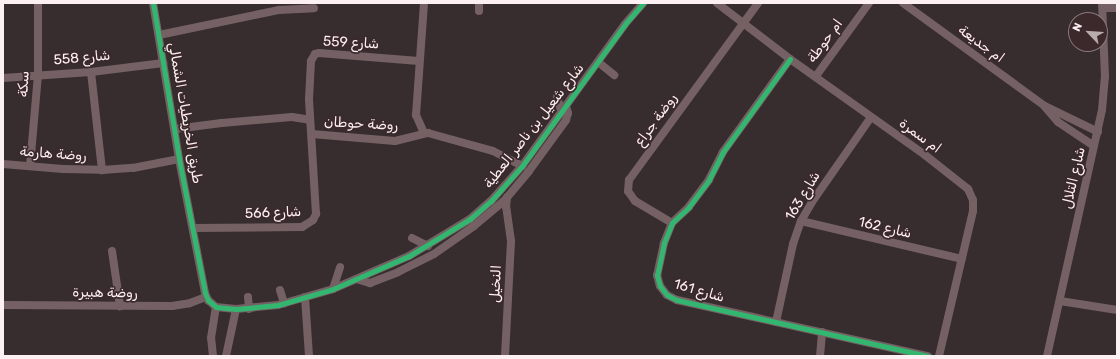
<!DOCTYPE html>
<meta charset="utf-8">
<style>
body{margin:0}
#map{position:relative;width:1120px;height:359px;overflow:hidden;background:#372d2e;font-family:Rubik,Cairo,sans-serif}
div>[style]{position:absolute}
.street>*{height:8px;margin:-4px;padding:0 4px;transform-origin:4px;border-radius:4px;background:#756164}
.cycleway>*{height:5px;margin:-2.5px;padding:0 2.5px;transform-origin:2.5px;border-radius:2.5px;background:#33b770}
span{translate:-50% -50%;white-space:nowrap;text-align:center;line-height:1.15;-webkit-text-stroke:3.5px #3b292b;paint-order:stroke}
.street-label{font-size:14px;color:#fdf0f2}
.frame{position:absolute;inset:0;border:4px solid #fdf0f2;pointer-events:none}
.north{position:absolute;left:1068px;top:12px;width:40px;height:40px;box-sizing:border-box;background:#3b292b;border:1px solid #89797b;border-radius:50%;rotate:295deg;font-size:11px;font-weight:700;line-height:16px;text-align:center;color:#fdf0f2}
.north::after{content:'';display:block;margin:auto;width:14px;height:18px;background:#b8acad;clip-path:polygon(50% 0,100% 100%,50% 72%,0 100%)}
</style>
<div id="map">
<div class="street">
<i style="left:153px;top:3px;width:158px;rotate:80.5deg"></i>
<i style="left:179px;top:159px;width:136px;rotate:79deg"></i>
<i style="left:205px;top:293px;width:8px;rotate:67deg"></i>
<i style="left:208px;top:300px;width:11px;rotate:41deg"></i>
<i style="left:216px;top:307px;width:20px;rotate:6deg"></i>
<i style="left:236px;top:309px;width:42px;rotate:-5.4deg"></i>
<i style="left:278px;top:305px;width:57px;rotate:-16.2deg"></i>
<i style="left:333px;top:289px;width:83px;rotate:-23.5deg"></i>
<i style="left:409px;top:256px;width:71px;rotate:-31.2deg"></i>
<i style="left:470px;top:219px;width:28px;rotate:-41deg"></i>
<i style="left:491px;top:201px;width:47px;rotate:-48.5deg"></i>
<i style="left:522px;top:166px;width:175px;rotate:-54deg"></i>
<i style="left:625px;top:24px;width:28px;rotate:-49deg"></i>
<i style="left:717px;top:3px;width:92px;rotate:37.5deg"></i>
<i style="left:790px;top:59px;width:166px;rotate:35.4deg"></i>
<i style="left:925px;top:155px;width:55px;rotate:38.3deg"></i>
<i style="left:968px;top:189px;width:12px;rotate:66deg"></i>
<i style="left:973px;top:200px;width:11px;rotate:90deg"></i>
<i style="left:973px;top:211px;width:149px;rotate:103.2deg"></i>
<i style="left:903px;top:3px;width:175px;rotate:36deg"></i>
<i style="left:1045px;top:106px;width:59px;rotate:26.1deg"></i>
<i style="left:1103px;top:8px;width:14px"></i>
<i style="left:479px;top:11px;width:8px;rotate:-90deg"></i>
<i style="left:159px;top:35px;width:123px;rotate:-11.8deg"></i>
<i style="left:279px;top:10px;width:35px;rotate:-3deg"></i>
<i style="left:790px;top:59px;width:115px;rotate:125.8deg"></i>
<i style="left:723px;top:152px;width:31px;rotate:117deg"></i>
<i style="left:709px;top:180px;width:34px;rotate:127deg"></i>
<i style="left:689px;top:207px;width:23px;rotate:137deg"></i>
<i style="left:672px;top:223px;width:22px;rotate:112deg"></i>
<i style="left:664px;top:243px;width:33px;rotate:102deg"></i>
<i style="left:657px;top:275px;width:11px;rotate:75deg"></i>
<i style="left:660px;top:286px;width:11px;rotate:52deg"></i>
<i style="left:667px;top:295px;width:11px;rotate:27deg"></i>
<i style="left:677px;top:300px;width:257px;rotate:12.6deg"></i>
<i style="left:598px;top:62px;width:21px;rotate:39deg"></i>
<i style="left:91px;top:72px;width:99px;rotate:83.6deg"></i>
<i style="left:816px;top:76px;width:90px;rotate:-54deg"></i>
<i style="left:3px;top:78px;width:88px;rotate:-3.9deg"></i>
<i style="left:91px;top:72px;width:73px;rotate:-7.1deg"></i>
<i style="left:557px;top:97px;width:17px;rotate:73deg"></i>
<i style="left:1045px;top:107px;width:20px;rotate:49deg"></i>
<i style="left:1058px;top:122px;width:43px;rotate:33.7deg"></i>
<i style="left:175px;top:129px;width:47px;rotate:-7.3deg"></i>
<i style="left:222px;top:123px;width:70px;rotate:-4.9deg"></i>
<i style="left:292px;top:117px;width:18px;rotate:9deg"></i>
<i style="left:424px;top:133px;width:20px;rotate:-114deg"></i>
<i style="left:416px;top:115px;width:112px;rotate:-85.9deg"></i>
<i style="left:312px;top:134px;width:83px;rotate:4.8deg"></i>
<i style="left:395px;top:141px;width:34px;rotate:-14deg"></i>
<i style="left:428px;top:133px;width:67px;rotate:15.5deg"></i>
<i style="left:493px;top:151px;width:33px;rotate:27deg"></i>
<i style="left:3px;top:164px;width:60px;rotate:4.8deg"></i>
<i style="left:63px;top:169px;width:39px;rotate:1deg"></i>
<i style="left:102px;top:170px;width:31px;rotate:-4deg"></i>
<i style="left:133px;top:168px;width:47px;rotate:-11.1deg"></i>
<i style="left:30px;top:166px;width:91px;rotate:-85deg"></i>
<i style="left:38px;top:75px;width:72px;rotate:-90deg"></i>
<i style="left:801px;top:221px;width:165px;rotate:13.3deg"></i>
<i style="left:672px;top:223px;width:43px;rotate:-149.3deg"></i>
<i style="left:635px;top:201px;width:12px;rotate:-125deg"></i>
<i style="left:628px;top:191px;width:11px;rotate:-85deg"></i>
<i style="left:629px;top:180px;width:219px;rotate:-53.9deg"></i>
<i style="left:193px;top:228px;width:109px;rotate:-0.5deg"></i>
<i style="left:302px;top:227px;width:13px;rotate:-32deg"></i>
<i style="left:313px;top:220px;width:7px;rotate:-63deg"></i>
<i style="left:316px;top:214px;width:115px;rotate:-93.5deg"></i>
<i style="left:309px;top:99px;width:38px;rotate:-87deg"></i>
<i style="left:311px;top:61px;width:8px;rotate:-60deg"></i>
<i style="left:315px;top:54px;width:4px;rotate:-14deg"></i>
<i style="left:319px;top:53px;width:100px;rotate:4.6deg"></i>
<i style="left:412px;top:238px;width:18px;rotate:27deg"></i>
<i style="left:112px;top:251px;width:56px;rotate:81.7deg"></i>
<i style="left:356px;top:279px;width:15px;rotate:16deg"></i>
<i style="left:370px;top:283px;width:30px;rotate:-21deg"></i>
<i style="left:398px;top:272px;width:40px;rotate:-26.6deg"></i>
<i style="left:434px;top:254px;width:49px;rotate:-35deg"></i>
<i style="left:474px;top:226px;width:39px;rotate:-40deg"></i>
<i style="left:504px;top:201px;width:39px;rotate:-50deg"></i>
<i style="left:529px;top:171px;width:63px;rotate:-54deg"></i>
<i style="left:566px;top:120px;width:7px;rotate:-74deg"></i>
<i style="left:568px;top:113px;width:7px;rotate:-106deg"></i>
<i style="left:333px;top:289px;width:23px;rotate:-72deg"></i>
<i style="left:280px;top:290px;width:14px;rotate:73deg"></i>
<i style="left:248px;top:297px;width:12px;rotate:85deg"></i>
<i style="left:305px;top:297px;width:59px;rotate:86.1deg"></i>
<i style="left:1060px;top:301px;width:58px;rotate:9deg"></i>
<i style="left:3px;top:305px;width:169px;rotate:0.3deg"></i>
<i style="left:172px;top:306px;width:18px;rotate:-9deg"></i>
<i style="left:190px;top:303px;width:17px;rotate:-21deg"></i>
<i style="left:776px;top:322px;width:80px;rotate:-77.7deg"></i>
<i style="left:793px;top:244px;width:24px;rotate:-71deg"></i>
<i style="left:801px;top:221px;width:22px;rotate:-60deg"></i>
<i style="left:812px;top:202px;width:103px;rotate:-55.2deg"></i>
<i style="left:213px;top:356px;width:18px;rotate:-96deg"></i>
<i style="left:211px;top:338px;width:31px;rotate:-81deg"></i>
<i style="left:226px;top:356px;width:48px;rotate:-78deg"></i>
<i style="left:505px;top:356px;width:115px;rotate:-87deg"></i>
<i style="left:511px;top:241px;width:34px;rotate:-98deg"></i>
<i style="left:506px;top:207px;width:10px;rotate:-84deg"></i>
<i style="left:820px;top:356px;width:24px;rotate:-85deg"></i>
<i style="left:1047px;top:356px;width:252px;rotate:-77.4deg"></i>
<i style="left:1102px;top:110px;width:33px;rotate:-85deg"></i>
<i style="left:1105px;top:77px;width:74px;rotate:-92.3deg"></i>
</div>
<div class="cycleway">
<i style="left:153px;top:3px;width:158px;rotate:80.5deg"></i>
<i style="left:179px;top:159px;width:136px;rotate:79deg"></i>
<i style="left:205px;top:293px;width:8px;rotate:67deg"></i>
<i style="left:208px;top:300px;width:11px;rotate:41deg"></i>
<i style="left:216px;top:307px;width:20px;rotate:6deg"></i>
<i style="left:236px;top:309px;width:42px;rotate:-5.4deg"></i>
<i style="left:278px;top:305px;width:57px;rotate:-16.2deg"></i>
<i style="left:333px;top:289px;width:83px;rotate:-23.5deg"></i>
<i style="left:409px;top:256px;width:71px;rotate:-31.2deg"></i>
<i style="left:470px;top:219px;width:28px;rotate:-41deg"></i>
<i style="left:491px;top:201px;width:47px;rotate:-48.5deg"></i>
<i style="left:522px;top:166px;width:175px;rotate:-54deg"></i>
<i style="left:625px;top:24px;width:28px;rotate:-49deg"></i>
<i style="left:790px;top:59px;width:115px;rotate:125.8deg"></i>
<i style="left:723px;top:152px;width:31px;rotate:117deg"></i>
<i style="left:709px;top:180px;width:34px;rotate:127deg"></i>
<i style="left:689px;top:207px;width:23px;rotate:137deg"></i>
<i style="left:672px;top:223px;width:22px;rotate:112deg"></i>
<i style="left:664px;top:243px;width:33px;rotate:102deg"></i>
<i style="left:657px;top:275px;width:11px;rotate:75deg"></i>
<i style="left:660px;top:286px;width:11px;rotate:52deg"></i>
<i style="left:667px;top:295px;width:11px;rotate:27deg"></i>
<i style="left:677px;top:300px;width:257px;rotate:12.6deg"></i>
</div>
<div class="street-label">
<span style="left:825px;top:41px;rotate:-54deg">ام حوطة</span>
<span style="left:351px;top:43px;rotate:3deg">شارع 559</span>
<span style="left:981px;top:44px;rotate:36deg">ام جديعة</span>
<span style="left:82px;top:58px;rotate:-5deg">شارع 558</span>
<span style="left:24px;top:84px;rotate:-86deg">سكة</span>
<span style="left:185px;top:113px;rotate:80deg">طريق الخريطيات الشمالي</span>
<span style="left:656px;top:120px;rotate:-54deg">روضة جراع</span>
<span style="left:361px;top:124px;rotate:3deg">روضة حوطان</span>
<span style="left:534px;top:126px;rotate:-52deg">شارع شعيل بن ناصر العطية</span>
<span style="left:920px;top:136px;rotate:36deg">ام سمرة</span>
<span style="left:53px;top:154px;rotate:4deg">روضة هارمة</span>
<span style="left:1074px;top:178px;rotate:-77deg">شارع التلال</span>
<span style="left:803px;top:196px;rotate:-59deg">شارع 163</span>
<span style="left:273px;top:213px;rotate:-2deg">شارع 566</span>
<span style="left:885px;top:228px;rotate:13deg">شارع 162</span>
<span style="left:496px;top:284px;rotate:-87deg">النخيل</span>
<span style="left:699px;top:291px;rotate:16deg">شارع 161</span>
<span style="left:105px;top:293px;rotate:1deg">روضة هبيرة</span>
</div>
<div class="frame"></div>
<div class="north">N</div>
</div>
